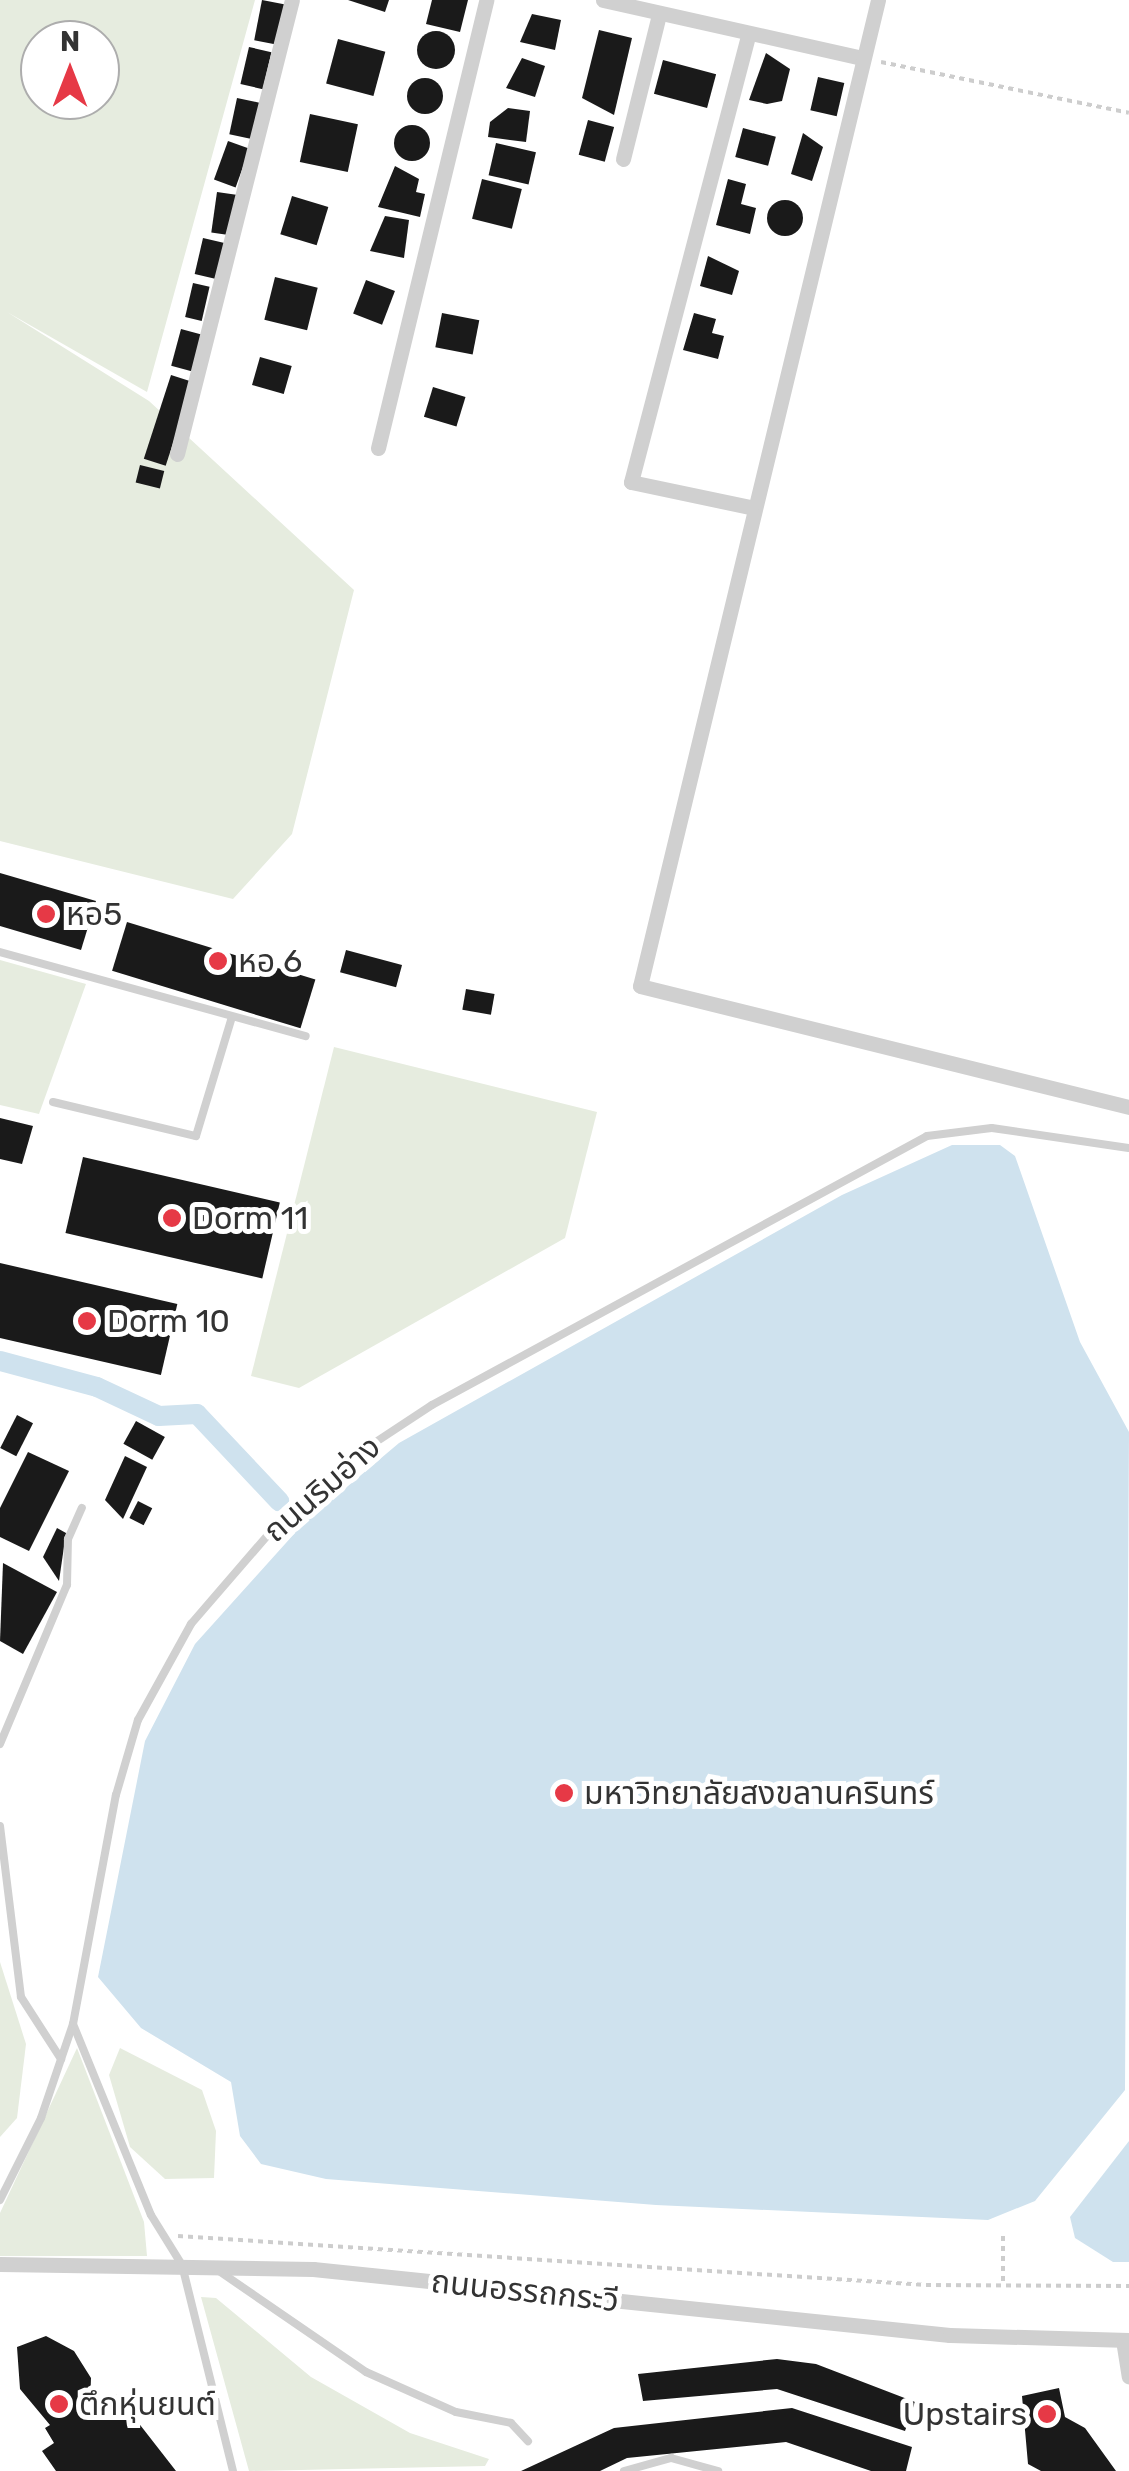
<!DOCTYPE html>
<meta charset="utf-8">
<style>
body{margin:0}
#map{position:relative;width:1129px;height:2471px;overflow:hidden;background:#fff;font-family:Rubik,"Noto Sans Thai",sans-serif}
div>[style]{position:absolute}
.green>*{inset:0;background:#e6ecdf}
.water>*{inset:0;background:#cfe2ee}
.canal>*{height:20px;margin:-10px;padding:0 10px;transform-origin:10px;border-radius:10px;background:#cfe2ee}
.building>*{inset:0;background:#1a1a1a;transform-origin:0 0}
.round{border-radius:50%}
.path>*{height:4px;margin-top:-2px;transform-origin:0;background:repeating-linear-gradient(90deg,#cdcdcd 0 5px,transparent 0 10px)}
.service>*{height:8px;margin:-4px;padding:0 4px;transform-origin:4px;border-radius:4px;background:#d0d0d0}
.minor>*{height:15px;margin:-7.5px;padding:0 7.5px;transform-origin:7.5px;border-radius:7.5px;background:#d0d0d0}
.dots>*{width:28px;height:28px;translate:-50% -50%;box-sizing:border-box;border:5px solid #fff;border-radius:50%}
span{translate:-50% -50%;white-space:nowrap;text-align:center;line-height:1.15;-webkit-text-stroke:10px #fff;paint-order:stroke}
.poi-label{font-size:32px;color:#333}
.left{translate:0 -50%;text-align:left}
.right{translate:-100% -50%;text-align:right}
.street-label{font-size:32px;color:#333}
.north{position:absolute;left:20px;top:20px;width:100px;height:100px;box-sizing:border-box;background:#fff;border:2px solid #adadad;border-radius:50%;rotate:0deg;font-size:28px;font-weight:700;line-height:40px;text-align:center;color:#333}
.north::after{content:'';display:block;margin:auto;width:35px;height:45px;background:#e63946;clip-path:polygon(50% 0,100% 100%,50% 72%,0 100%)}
</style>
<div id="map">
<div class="green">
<i style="clip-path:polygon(evenodd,0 0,255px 0,147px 392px,7px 312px,149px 401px,354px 590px,292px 834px,233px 899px,0 841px,0 0,40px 40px,100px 40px,100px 100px,40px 100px,40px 40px)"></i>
<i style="clip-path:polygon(0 960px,86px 984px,39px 1114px,0 1105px)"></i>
<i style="clip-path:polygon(334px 1047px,597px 1112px,565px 1238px,299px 1388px,251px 1376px)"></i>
<i style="clip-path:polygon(0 1962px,26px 2044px,17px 2118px,0 2137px)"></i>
<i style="clip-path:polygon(77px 2048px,144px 2222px,147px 2256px,0 2256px,0 2213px)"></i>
<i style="clip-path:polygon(120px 2048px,202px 2090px,216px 2131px,214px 2178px,165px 2179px,130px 2147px,109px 2075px)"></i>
<i style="clip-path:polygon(201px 2297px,216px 2298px,311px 2377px,410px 2433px,489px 2459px,485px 2466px,249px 2471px)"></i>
</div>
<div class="water">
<i style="clip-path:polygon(952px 1145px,1000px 1145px,1015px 1156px,1080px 1342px,1129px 1432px,1125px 2090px,1035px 2201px,988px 2220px,656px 2205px,326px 2179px,261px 2164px,240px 2136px,231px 2082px,141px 2028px,98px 1977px,145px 1741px,195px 1644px,303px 1524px,399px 1443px,842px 1195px)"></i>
<i style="clip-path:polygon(1129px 2141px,1129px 2262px,1113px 2262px,1075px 2238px,1070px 2217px)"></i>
</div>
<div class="canal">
<i style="left:0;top:1361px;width:100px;rotate:15deg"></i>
<i style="left:97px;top:1387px;width:68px;rotate:25.1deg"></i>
<i style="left:159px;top:1416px;width:38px;rotate:-3deg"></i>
<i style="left:197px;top:1414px;width:120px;rotate:46.7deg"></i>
</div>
<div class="building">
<i style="left:262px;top:0;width:25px;height:41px;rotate:11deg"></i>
<i style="clip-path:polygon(348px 0,389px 0,385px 12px)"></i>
<i style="clip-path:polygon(432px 0,468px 0,460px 32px,426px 24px)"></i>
<i style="clip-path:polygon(532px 14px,561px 20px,555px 50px,520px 42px)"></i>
<i style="clip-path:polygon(599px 30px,632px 38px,614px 115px,582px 98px)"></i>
<i class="round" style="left:417px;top:31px;width:38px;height:38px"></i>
<i style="left:338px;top:39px;width:49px;height:46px;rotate:15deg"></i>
<i style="left:249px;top:47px;width:23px;height:38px;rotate:13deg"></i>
<i style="clip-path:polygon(766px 53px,790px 69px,782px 101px,767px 104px,749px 100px)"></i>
<i style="clip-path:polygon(522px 58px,545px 66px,535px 97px,506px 88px)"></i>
<i style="left:663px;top:60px;width:55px;height:35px;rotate:15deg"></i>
<i style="left:818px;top:77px;width:27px;height:34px;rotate:13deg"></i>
<i class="round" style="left:407px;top:78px;width:36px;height:36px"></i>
<i style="left:237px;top:98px;width:24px;height:37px;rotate:12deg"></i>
<i style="clip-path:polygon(508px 108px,530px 111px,526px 142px,488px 137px,490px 122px)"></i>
<i style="left:310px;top:114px;width:49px;height:49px;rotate:12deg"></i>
<i style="left:588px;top:120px;width:27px;height:36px;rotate:15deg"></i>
<i class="round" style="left:394px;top:125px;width:36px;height:36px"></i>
<i style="left:743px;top:128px;width:34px;height:30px;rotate:15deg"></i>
<i style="clip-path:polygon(803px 133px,823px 147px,812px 181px,791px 174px)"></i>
<i style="left:228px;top:141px;width:23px;height:41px;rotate:20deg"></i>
<i style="left:496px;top:143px;width:41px;height:33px;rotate:13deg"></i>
<i style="clip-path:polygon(395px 166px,419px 179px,416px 192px,425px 194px,420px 217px,378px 207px)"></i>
<i style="left:482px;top:179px;width:41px;height:41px;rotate:14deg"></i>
<i style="clip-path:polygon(728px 179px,746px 184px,741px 204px,756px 208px,750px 234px,716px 225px)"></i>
<i style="left:217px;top:192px;width:21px;height:41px;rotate:8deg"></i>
<i style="left:292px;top:196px;width:38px;height:40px;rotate:17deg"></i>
<i class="round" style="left:767px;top:200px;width:36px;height:36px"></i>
<i style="clip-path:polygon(385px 216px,409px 220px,404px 258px,370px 251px)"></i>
<i style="left:203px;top:238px;width:22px;height:37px;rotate:13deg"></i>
<i style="clip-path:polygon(708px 256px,739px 271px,732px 295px,700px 286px)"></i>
<i style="left:275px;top:277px;width:44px;height:44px;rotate:14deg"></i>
<i style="left:366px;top:280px;width:31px;height:36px;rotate:21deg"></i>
<i style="left:193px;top:283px;width:17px;height:35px;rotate:13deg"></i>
<i style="left:442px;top:313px;width:38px;height:35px;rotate:11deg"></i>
<i style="clip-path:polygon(694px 313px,716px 319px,712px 333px,724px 336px,718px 359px,683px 350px)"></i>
<i style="left:181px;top:329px;width:23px;height:38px;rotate:15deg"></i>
<i style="left:260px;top:357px;width:33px;height:29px;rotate:16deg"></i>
<i style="left:171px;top:375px;width:23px;height:88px;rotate:18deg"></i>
<i style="left:433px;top:387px;width:34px;height:31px;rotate:17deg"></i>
<i style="left:140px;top:465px;width:25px;height:18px;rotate:14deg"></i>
<i style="clip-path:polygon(0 873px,96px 901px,81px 950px,0 926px)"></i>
<i style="left:127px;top:922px;width:197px;height:51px;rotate:17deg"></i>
<i style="left:346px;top:950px;width:58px;height:23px;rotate:15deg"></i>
<i style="left:466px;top:989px;width:29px;height:21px;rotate:10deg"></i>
<i style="clip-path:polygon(0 1118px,33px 1126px,22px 1164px,0 1159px)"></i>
<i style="left:83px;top:1157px;width:202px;height:78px;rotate:13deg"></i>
<i style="left:0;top:1263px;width:182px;height:73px;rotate:13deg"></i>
<i style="left:17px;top:1415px;width:18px;height:37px;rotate:27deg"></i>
<i style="left:136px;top:1421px;width:33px;height:26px;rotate:29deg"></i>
<i style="clip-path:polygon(28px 1452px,69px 1471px,29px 1551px,0 1537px,0 1508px)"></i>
<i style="clip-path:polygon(125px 1456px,147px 1467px,123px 1519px,105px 1500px)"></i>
<i style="left:138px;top:1501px;width:16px;height:19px;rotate:27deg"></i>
<i style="clip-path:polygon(57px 1528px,66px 1533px,59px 1581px,43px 1557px)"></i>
<i style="clip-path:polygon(3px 1563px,57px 1592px,23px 1654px,0 1641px)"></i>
<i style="clip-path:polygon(46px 2336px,74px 2351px,91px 2378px,90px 2407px,116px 2394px,176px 2471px,56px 2471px,42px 2451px,54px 2443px,45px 2428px,50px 2425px,20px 2389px,17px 2347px)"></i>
<i style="clip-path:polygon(777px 2359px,816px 2364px,915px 2402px,905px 2431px,777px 2389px,643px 2401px,638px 2374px)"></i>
<i style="clip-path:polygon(1059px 2388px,1065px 2417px,1085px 2428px,1116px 2471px,1041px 2471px,1028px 2464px,1022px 2396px)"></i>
<i style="clip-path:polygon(792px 2408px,912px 2447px,906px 2471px,871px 2471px,786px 2442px,627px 2458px,600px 2471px,521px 2471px,614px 2428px)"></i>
</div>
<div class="path">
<i style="left:881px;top:62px;width:253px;rotate:11.6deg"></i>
<i style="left:178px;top:2236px;width:750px;rotate:3.75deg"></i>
<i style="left:926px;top:2285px;width:203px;rotate:0.3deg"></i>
<i style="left:1003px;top:2236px;width:50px;rotate:90deg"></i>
</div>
<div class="service">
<i style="left:0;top:952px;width:317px;rotate:15.4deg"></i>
<i style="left:53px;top:1102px;width:147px;rotate:13.4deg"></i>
<i style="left:196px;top:1136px;width:124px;rotate:-73.2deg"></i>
<i style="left:0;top:1744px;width:173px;rotate:-67.2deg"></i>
<i style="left:67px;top:1585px;width:46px;rotate:-88.8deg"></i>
<i style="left:68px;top:1539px;width:34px;rotate:-66deg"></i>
<i style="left:0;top:1826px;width:172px;rotate:83deg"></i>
<i style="left:21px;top:1997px;width:74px;rotate:57.2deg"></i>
<i style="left:73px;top:2024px;width:206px;rotate:67.8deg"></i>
<i style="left:151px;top:2215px;width:59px;rotate:58.2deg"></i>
<i style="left:182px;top:2265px;width:212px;rotate:76.1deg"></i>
<i style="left:0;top:2200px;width:92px;rotate:-63.4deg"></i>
<i style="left:41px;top:2118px;width:99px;rotate:-71.2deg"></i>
<i style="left:73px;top:2024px;width:233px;rotate:-79.4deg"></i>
<i style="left:116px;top:1795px;width:78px;rotate:-73.7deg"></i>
<i style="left:138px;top:1720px;width:110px;rotate:-61.1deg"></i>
<i style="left:191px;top:1624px;width:144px;rotate:-49.2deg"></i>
<i style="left:285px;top:1515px;width:82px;rotate:-41.1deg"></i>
<i style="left:347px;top:1461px;width:102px;rotate:-33.4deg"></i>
<i style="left:432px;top:1405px;width:563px;rotate:-28.52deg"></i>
<i style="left:927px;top:1136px;width:65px;rotate:-7deg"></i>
<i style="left:992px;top:1128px;width:138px;rotate:8.3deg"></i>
<i style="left:219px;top:2271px;width:178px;rotate:34.5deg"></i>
<i style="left:366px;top:2372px;width:98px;rotate:24deg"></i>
<i style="left:456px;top:2412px;width:56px;rotate:11.3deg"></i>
<i style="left:511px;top:2423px;width:25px;rotate:47deg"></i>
<i style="left:624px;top:2471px;width:49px;rotate:-15.5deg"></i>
<i style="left:671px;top:2458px;width:49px;rotate:15.5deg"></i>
</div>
<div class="minor">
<i style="left:603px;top:0;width:265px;rotate:12.6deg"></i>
<i style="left:878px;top:0;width:1014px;rotate:103.57deg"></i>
<i style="left:640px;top:986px;width:504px;rotate:13.9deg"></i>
<i style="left:748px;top:36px;width:461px;rotate:104.7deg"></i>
<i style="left:631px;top:482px;width:122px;rotate:11.9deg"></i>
<i style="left:623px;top:159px;width:148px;rotate:-76deg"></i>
<i style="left:378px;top:448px;width:461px;rotate:-76.4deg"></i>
<i style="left:177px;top:454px;width:468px;rotate:-75.8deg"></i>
<i style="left:0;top:2264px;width:313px;rotate:0.9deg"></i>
<i style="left:313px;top:2269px;width:640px;rotate:5.92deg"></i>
<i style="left:950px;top:2335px;width:179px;rotate:1.6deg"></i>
<i style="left:1123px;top:2340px;width:37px;rotate:81deg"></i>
</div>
<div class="dots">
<i style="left:46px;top:914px;background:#e63946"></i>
<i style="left:218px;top:961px;background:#e63946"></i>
<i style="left:172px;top:1218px;background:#e63946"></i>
<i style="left:87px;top:1321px;background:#e63946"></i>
<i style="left:564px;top:1793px;background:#e63946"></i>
<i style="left:59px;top:2404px;background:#e63946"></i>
<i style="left:1047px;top:2414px;background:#e63946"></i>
</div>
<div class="poi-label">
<span class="left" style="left:66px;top:914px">หอ5</span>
<span class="left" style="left:238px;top:961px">หอ 6</span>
<span class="left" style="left:192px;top:1218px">Dorm 11</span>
<span class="left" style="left:107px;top:1321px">Dorm 10</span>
<span class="left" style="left:584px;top:1793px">มหาวิทยาลัยสงขลานครินทร์</span>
<span class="left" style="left:79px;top:2404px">ตึกหุ่นยนต์</span>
<span class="right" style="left:1027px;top:2414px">Upstairs</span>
</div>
<div class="street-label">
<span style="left:322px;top:1489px;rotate:-41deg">ถนนริมอ่าง</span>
<span style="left:525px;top:2291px;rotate:6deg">ถนนอรรถกระวี</span>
</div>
<div class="north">N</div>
</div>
